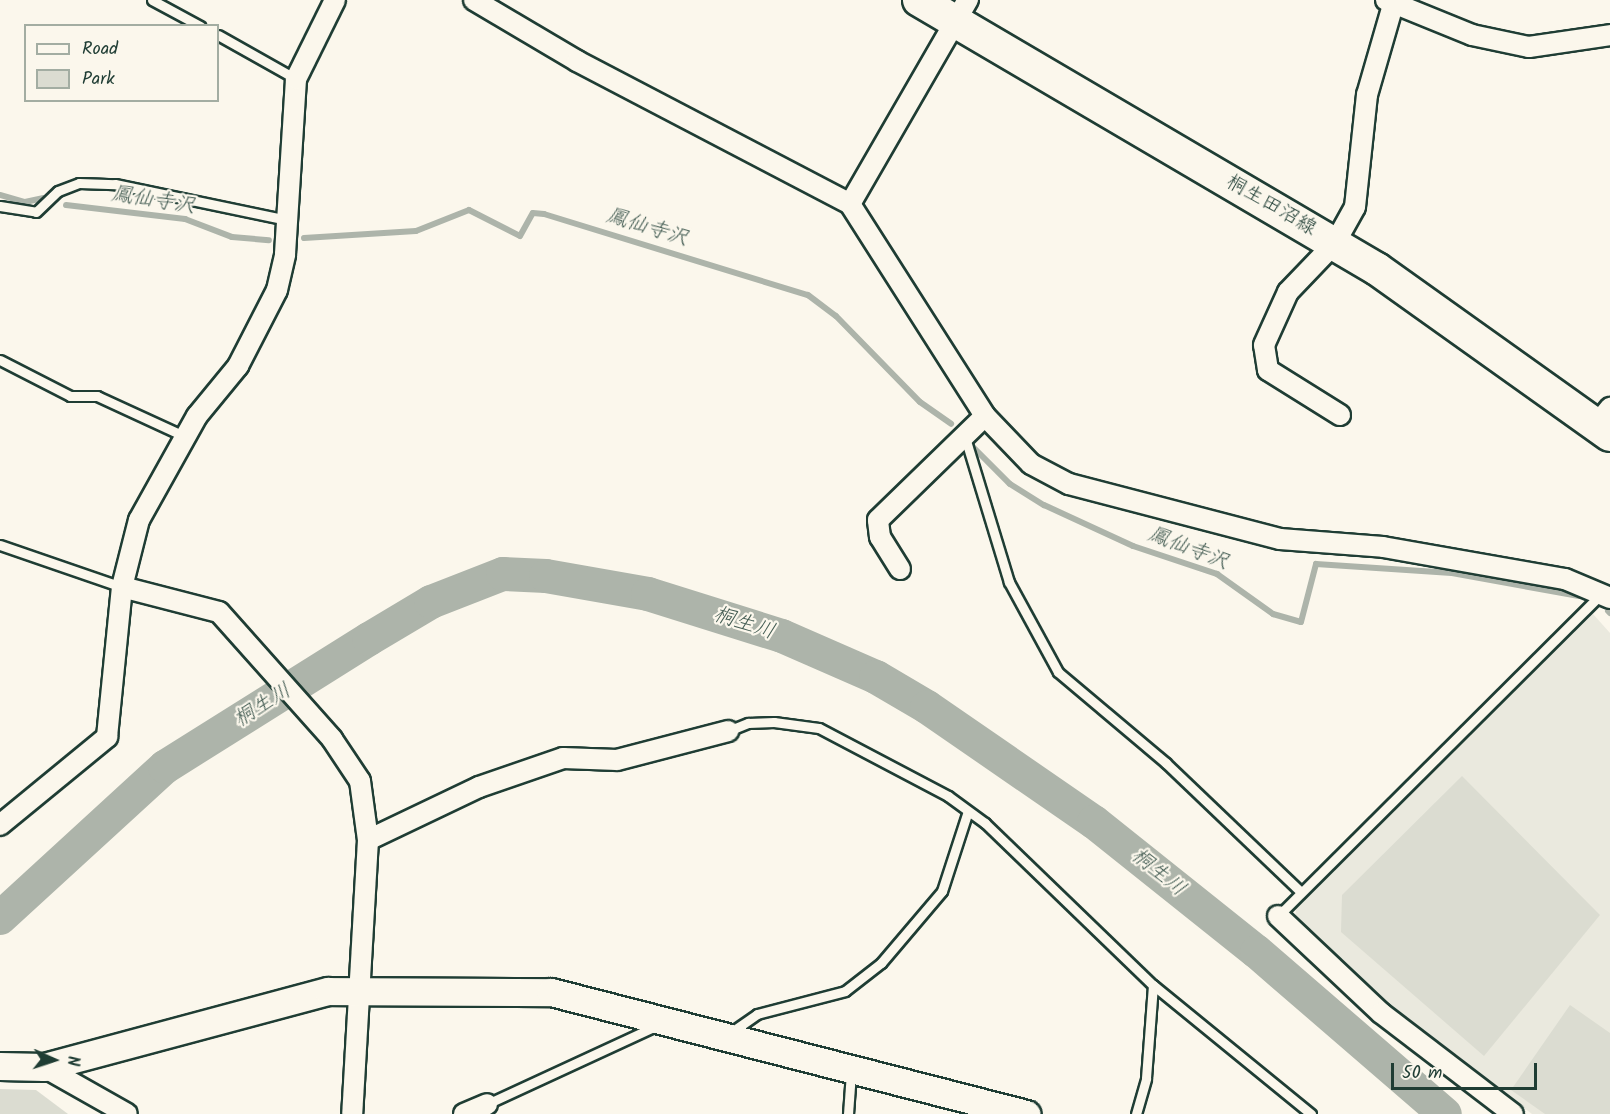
<!DOCTYPE html>
<meta charset="utf-8">
<style>
body{margin:0}
#map{position:relative;width:1610px;height:1114px;overflow:hidden;background:#fbf7ec;font-family:Kalam,"Klee One",sans-serif}
div>[style]{position:absolute}
.built>*{inset:0;background:#eae9de}
.green>*{inset:0;background:#dbdcd1}
.stream>*{height:6px;margin:-3px;padding:0 3px;transform-origin:3px;border-radius:3px;background:#adb4aa}
.river>*{height:34px;margin:-17px;padding:0 17px;transform-origin:17px;border-radius:17px;background:#adb4aa}
.roads{filter:drop-shadow(2px 0 #1f3d34) drop-shadow(-2px 0 #1f3d34) drop-shadow(0 2px #1f3d34) drop-shadow(0 -2px #1f3d34)}
.lane>*{height:9px;margin:-4.5px;padding:0 4.5px;transform-origin:4.5px;border-radius:4.5px;background:#fbf7ec}
.street>*{height:20px;margin:-10px;padding:0 10px;transform-origin:10px;border-radius:10px;background:#fbf7ec}
.secondary>*{height:27px;margin:-13.5px;padding:0 13.5px;transform-origin:13.5px;border-radius:13.5px;background:#fbf7ec}
.primary>*{height:32px;margin:-16px;padding:0 16px;transform-origin:16px;border-radius:16px;background:#fbf7ec}
span{translate:-50% -50%;white-space:nowrap;text-align:center;line-height:1.15;-webkit-text-stroke:4.5px #fbf7ec;paint-order:stroke}
.street-label{font-size:20px;color:#1f3d34}
.water-label{font-size:21px;color:#425b52;font-style:italic}
.legend{position:absolute;left:24px;top:24px;width:195px;height:78px;box-sizing:border-box;background:#fbf7ec;border:2px solid #a3ada2;margin:0;padding:8px 10px;list-style:none;font-size:18px;color:#1f3d34}
.legend li{display:flex;align-items:center;gap:12px;height:30px}
.legend b{width:30px;border:2px solid #a3ada2}
.north{position:absolute;left:24px;top:1030px;width:60px;height:60px;-webkit-text-stroke:4px #fbf7ec;paint-order:stroke;rotate:93deg;font-size:16px;font-weight:700;line-height:24px;text-align:center;color:#1f3d34}
.north::after{content:'';display:block;margin:auto;width:21px;height:27px;background:#1f3d34;clip-path:polygon(50% 0,100% 100%,50% 72%,0 100%)}
.scale{position:absolute;left:1391px;top:1063px;width:146px;height:27px;box-sizing:border-box;border:3px solid #1f3d34;border-top:0;padding-left:8px;font-size:18px;line-height:21px;white-space:nowrap;color:#1f3d34;-webkit-text-stroke:4px #fbf7ec;paint-order:stroke}
</style>
<div id="map">
<div class="built">
<i style="clip-path:polygon(1593px 614px,1610px 633px,1610px 1114px,1532px 1114px,1407px 1020px,1295px 920px,1296px 908px)"></i>
</div>
<div class="green">
<i style="clip-path:polygon(1462px 776px,1600px 915px,1484px 1056px,1341px 932px,1342px 895px)"></i>
<i style="clip-path:polygon(1570px 1005px,1610px 1033px,1610px 1114px,1545px 1114px,1511px 1090px)"></i>
<i style="clip-path:polygon(0 1089px,36px 1090px,68px 1114px,0 1114px)"></i>
</div>
<div class="stream">
<i style="left:0;top:195px;width:26px;rotate:16deg"></i>
<i style="left:25px;top:202px;width:19px;rotate:-12deg"></i>
<i style="left:66px;top:205px;width:120px;rotate:6.7deg"></i>
<i style="left:185px;top:219px;width:50px;rotate:21deg"></i>
<i style="left:232px;top:237px;width:37px;rotate:5deg"></i>
<i style="left:304px;top:238px;width:112px;rotate:-3.6deg"></i>
<i style="left:416px;top:231px;width:57px;rotate:-21.6deg"></i>
<i style="left:469px;top:210px;width:57px;rotate:27deg"></i>
<i style="left:520px;top:236px;width:26px;rotate:-61deg"></i>
<i style="left:533px;top:213px;width:11px;rotate:5deg"></i>
<i style="left:544px;top:214px;width:276px;rotate:17.1deg"></i>
<i style="left:808px;top:295px;width:35px;rotate:37deg"></i>
<i style="left:836px;top:316px;width:120px;rotate:45.7deg"></i>
<i style="left:920px;top:402px;width:38px;rotate:35deg"></i>
<i style="left:973px;top:447px;width:52px;rotate:45deg"></i>
<i style="left:1010px;top:484px;width:40px;rotate:32deg"></i>
<i style="left:1044px;top:505px;width:98px;rotate:24.7deg"></i>
<i style="left:1133px;top:546px;width:89px;rotate:18.4deg"></i>
<i style="left:1217px;top:574px;width:69px;rotate:35.5deg"></i>
<i style="left:1273px;top:614px;width:29px;rotate:16deg"></i>
<i style="left:1301px;top:622px;width:60px;rotate:-75.5deg"></i>
<i style="left:1316px;top:564px;width:136px;rotate:3.8deg"></i>
<i style="left:1452px;top:573px;width:129px;rotate:10.3deg"></i>
<i style="left:1608px;top:611px;width:3px;rotate:45deg"></i>
</div>
<div class="river">
<i style="left:0;top:918px;width:224px;rotate:-42.5deg"></i>
<i style="left:165px;top:767px;width:241px;rotate:-32.1deg"></i>
<i style="left:369px;top:639px;width:72px;rotate:-30.8deg"></i>
<i style="left:431px;top:602px;width:77px;rotate:-21.3deg"></i>
<i style="left:503px;top:574px;width:43px;rotate:2.7deg"></i>
<i style="left:546px;top:576px;width:104px;rotate:10deg"></i>
<i style="left:648px;top:594px;width:140px;rotate:17.4deg"></i>
<i style="left:782px;top:636px;width:103px;rotate:23.6deg"></i>
<i style="left:876px;top:677px;width:59px;rotate:30.5deg"></i>
<i style="left:927px;top:707px;width:203px;rotate:34.6deg"></i>
<i style="left:1094px;top:822px;width:208px;rotate:38.6deg"></i>
<i style="left:1257px;top:952px;width:248px;rotate:40.8deg"></i>
</div>
<div class="roads">
<div class="lane">
<i style="left:152px;top:0;width:55px;rotate:28.4deg"></i>
<i style="left:218px;top:35px;width:90px;rotate:29.4deg"></i>
<i style="left:0;top:206px;width:36px;rotate:9deg"></i>
<i style="left:36px;top:212px;width:30px;rotate:-44deg"></i>
<i style="left:58px;top:191px;width:22px;rotate:-21deg"></i>
<i style="left:79px;top:183px;width:36px;rotate:2deg"></i>
<i style="left:115px;top:184px;width:176px;rotate:11.8deg"></i>
<i style="left:0;top:360px;width:79px;rotate:27.2deg"></i>
<i style="left:70px;top:396px;width:27px"></i>
<i style="left:97px;top:396px;width:96px;rotate:24.7deg"></i>
<i style="left:964px;top:434px;width:155px;rotate:73.1deg"></i>
<i style="left:1009px;top:582px;width:102px;rotate:61.4deg"></i>
<i style="left:1058px;top:672px;width:141px;rotate:40.1deg"></i>
<i style="left:1166px;top:763px;width:185px;rotate:43.7deg"></i>
<i style="left:0;top:545px;width:129px;rotate:19deg"></i>
<i style="left:728px;top:731px;width:22px;rotate:-22deg"></i>
<i style="left:748px;top:723px;width:26px;rotate:-2deg"></i>
<i style="left:774px;top:722px;width:45px;rotate:7.6deg"></i>
<i style="left:819px;top:728px;width:146px;rotate:27.8deg"></i>
<i style="left:948px;top:796px;width:46px;rotate:36.1deg"></i>
<i style="left:985px;top:823px;width:233px;rotate:44deg"></i>
<i style="left:1153px;top:985px;width:204px;rotate:39.2deg"></i>
<i style="left:1278px;top:916px;width:456px;rotate:-44.9deg"></i>
<i style="left:730px;top:1033px;width:33px;rotate:-35deg"></i>
<i style="left:757px;top:1014px;width:91px;rotate:-14.6deg"></i>
<i style="left:845px;top:991px;width:46px;rotate:-37.9deg"></i>
<i style="left:881px;top:963px;width:94px;rotate:-49.7deg"></i>
<i style="left:942px;top:891px;width:81px;rotate:-72deg"></i>
<i style="left:487px;top:1104px;width:186px;rotate:-24.8deg"></i>
<i style="left:848px;top:1114px;width:42px;rotate:-85.9deg"></i>
<i style="left:1136px;top:1114px;width:37px;rotate:-74deg"></i>
<i style="left:1146px;top:1078px;width:93px;rotate:-85.7deg"></i>
</div>
<div class="street">
<i style="left:474px;top:0;width:120px;rotate:30.6deg"></i>
<i style="left:577px;top:61px;width:308px;rotate:27.6deg"></i>
<i style="left:850px;top:204px;width:251px;rotate:57.5deg"></i>
<i style="left:985px;top:416px;width:66px;rotate:46.2deg"></i>
<i style="left:1031px;top:464px;width:43px;rotate:27.8deg"></i>
<i style="left:1069px;top:484px;width:218px;rotate:14.6deg"></i>
<i style="left:1280px;top:539px;width:103px;rotate:4.4deg"></i>
<i style="left:1383px;top:547px;width:185px;rotate:10deg"></i>
<i style="left:1565px;top:579px;width:49px;rotate:22.9deg"></i>
<i style="left:1386px;top:0;width:93px;rotate:22.1deg"></i>
<i style="left:1472px;top:35px;width:58px;rotate:11.9deg"></i>
<i style="left:1529px;top:47px;width:82px;rotate:-8.4deg"></i>
<i style="left:850px;top:204px;width:236px;rotate:-60deg"></i>
<i style="left:1340px;top:415px;width:85px;rotate:-148deg"></i>
<i style="left:1268px;top:370px;width:25px;rotate:-99deg"></i>
<i style="left:1264px;top:345px;width:58px;rotate:-65.6deg"></i>
<i style="left:1288px;top:292px;width:68px;rotate:-46.2deg"></i>
<i style="left:1335px;top:243px;width:41px;rotate:-60.9deg"></i>
<i style="left:1355px;top:207px;width:113px;rotate:-83.9deg"></i>
<i style="left:1367px;top:95px;width:94px;rotate:-73.9deg"></i>
<i style="left:1597px;top:424px;width:21px;rotate:-51deg"></i>
<i style="left:900px;top:569px;width:38px;rotate:-122deg"></i>
<i style="left:880px;top:537px;width:17px;rotate:-97deg"></i>
<i style="left:878px;top:520px;width:149px;rotate:-44.2deg"></i>
<i style="left:122px;top:587px;width:100px;rotate:14.5deg"></i>
<i style="left:219px;top:612px;width:170px;rotate:48.3deg"></i>
<i style="left:332px;top:739px;width:50px;rotate:56.3deg"></i>
<i style="left:360px;top:781px;width:60px;rotate:82.3deg"></i>
<i style="left:368px;top:840px;width:274px;rotate:93.3deg"></i>
<i style="left:0;top:825px;width:139px;rotate:-39.4deg"></i>
<i style="left:107px;top:737px;width:151px;rotate:-84.3deg"></i>
<i style="left:122px;top:587px;width:69px;rotate:-75.8deg"></i>
<i style="left:139px;top:520px;width:119px;rotate:-60.9deg"></i>
<i style="left:197px;top:416px;width:65px;rotate:-50.6deg"></i>
<i style="left:238px;top:366px;width:85px;rotate:-62.8deg"></i>
<i style="left:277px;top:290px;width:37px;rotate:-77deg"></i>
<i style="left:285px;top:254px;width:175px;rotate:-86.4deg"></i>
<i style="left:296px;top:79px;width:88px;rotate:-63.7deg"></i>
<i style="left:368px;top:840px;width:123px;rotate:-25.5deg"></i>
<i style="left:479px;top:787px;width:89px;rotate:-19deg"></i>
<i style="left:563px;top:758px;width:54px;rotate:2.1deg"></i>
<i style="left:617px;top:760px;width:115px;rotate:-14.6deg"></i>
<i style="left:1278px;top:916px;width:141px;rotate:43.3deg"></i>
<i style="left:1381px;top:1013px;width:166px;rotate:37.4deg"></i>
<i style="left:44px;top:1067px;width:95px;rotate:29.5deg"></i>
<i style="left:464px;top:1114px;width:25px;rotate:-23deg"></i>
</div>
<div class="secondary">
<i style="left:0;top:1066px;width:44px;rotate:1.3deg"></i>
<i style="left:44px;top:1067px;width:294px;rotate:-15deg"></i>
<i style="left:328px;top:991px;width:223px;rotate:0.3deg"></i>
<i style="left:551px;top:992px;width:491px;rotate:14.4deg"></i>
</div>
<div class="primary">
<i style="left:919px;top:0;width:531px;rotate:30.43deg"></i>
<i style="left:1377px;top:269px;width:286px;rotate:35.5deg"></i>
</div>
</div>
<div class="street-label">
<span style="left:1271px;top:206px;rotate:30deg">桐生田沼線</span>
</div>
<div class="water-label">
<span style="left:153px;top:201px;rotate:9deg">鳳仙寺沢</span>
<span style="left:647px;top:228px;rotate:17deg">鳳仙寺沢</span>
<span style="left:1188px;top:549px;rotate:21deg">鳳仙寺沢</span>
<span style="left:744px;top:624px;rotate:18deg">桐生川</span>
<span style="left:263px;top:706px;rotate:-32deg">桐生川</span>
<span style="left:1158px;top:873px;rotate:39deg">桐生川</span>
</div>
<ul class="legend">
<li><b style="height:8px;background:#fbf7ec"></b>Road</li>
<li><b style="height:16px;background:#dbdcd1"></b>Park</li>
</ul>
<div class="north">N</div>
<div class="scale">50 m</div>
</div>
